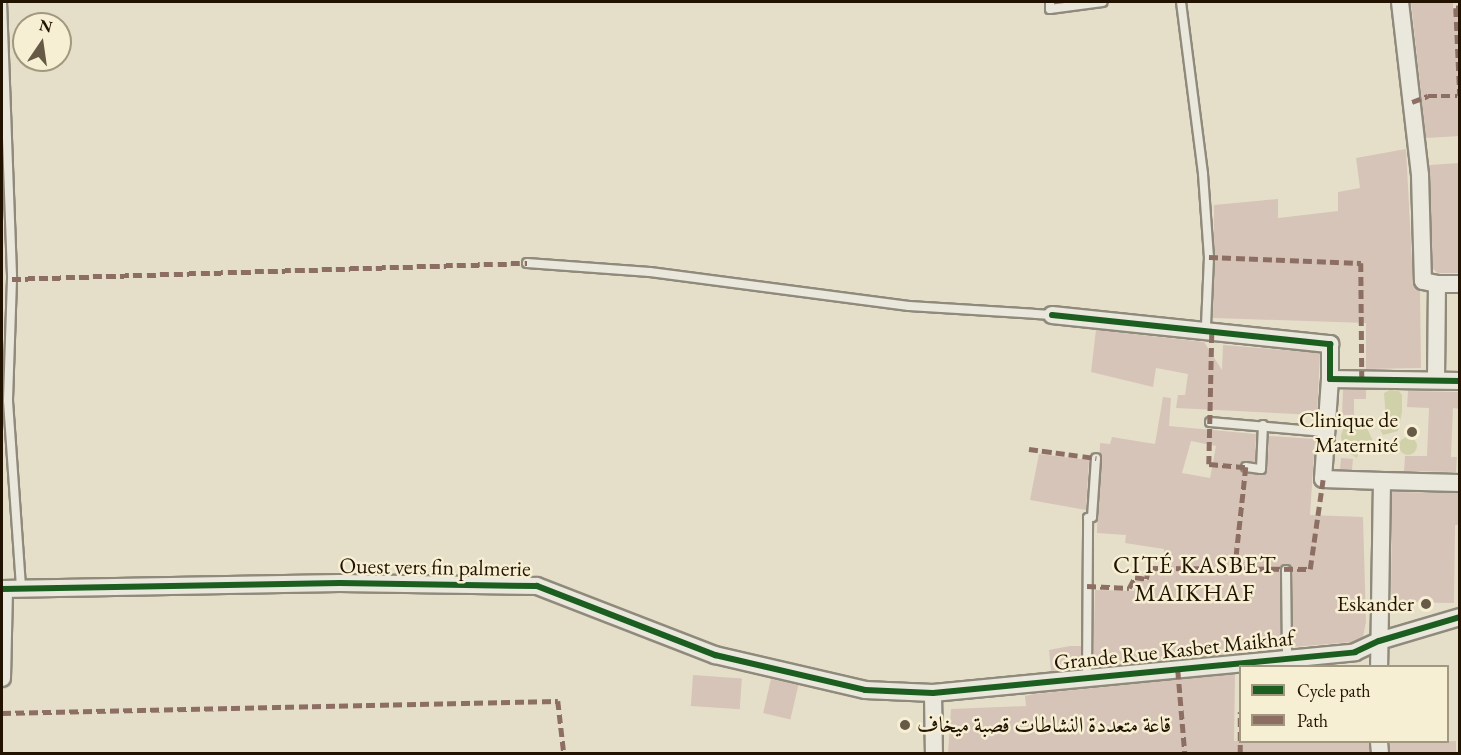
<!DOCTYPE html>
<meta charset="utf-8">
<style>
body{margin:0}
#map{position:relative;width:1461px;height:755px;overflow:hidden;background:#e5dfc9;font-family:"EB Garamond",Amiri,serif}
div>[style]{position:absolute}
.green>*{inset:0;background:#d0d0a9}
.round{border-radius:50%}
.building>*{inset:0;background:#d6c4b9;transform-origin:0 0}
.roads{filter:drop-shadow(2px 0 #8f8a7b) drop-shadow(-2px 0 #8f8a7b) drop-shadow(0 2px #8f8a7b) drop-shadow(0 -2px #8f8a7b)}
.service>*{height:8px;margin:-4px;padding:0 4px;transform-origin:4px;border-radius:4px;background:#eae7dc}
.minor>*{height:16px;margin:-8px;padding:0 8px;transform-origin:8px;border-radius:8px;background:#eae7dc}
.quiet>*{height:4.5px;margin-top:-2.25px;transform-origin:0;background:repeating-linear-gradient(90deg,#8d6e63 0 9px,transparent 0 13.5px)}
.cycleway>*{height:6px;margin:-3px;padding:0 3px;transform-origin:3px;border-radius:3px;background:#1b5e20}
.dots>*{width:16px;height:16px;translate:-50% -50%;box-sizing:border-box;border:3px solid #f7efd3;border-radius:50%}
span{translate:-50% -50%;white-space:nowrap;text-align:center;line-height:1.15;-webkit-text-stroke:5px #f7efd3;paint-order:stroke}
.poi-label{font-size:22px;color:#221200}
.right{translate:-100% -50%;text-align:right}
.left{translate:0 -50%;text-align:left}
.street-label{font-size:22px;color:#221200}
.neighbourhood-label{font-size:24px;color:#221200;letter-spacing:1.5px}
.frame{position:absolute;inset:0;border:3px solid #221200;pointer-events:none}
.legend{position:absolute;left:1239px;top:665px;width:210px;height:78px;box-sizing:border-box;background:#f7efd3;border:2px solid #a2977f;margin:0;padding:8px 10px;list-style:none;font-size:18px;color:#221200}
.legend li{display:flex;align-items:center;gap:12px;height:30px}
.legend b{width:30px;border:2px solid #a2977f}
.north{position:absolute;left:12px;top:12px;width:60px;height:60px;box-sizing:border-box;background:#f7efd3;border:2px solid #a2977f;border-radius:50%;rotate:13deg;font-size:16px;font-weight:700;line-height:24px;text-align:center;color:#221200}
.north::after{content:'';display:block;margin:auto;width:21px;height:27px;background:#665a46;clip-path:polygon(50% 0,100% 100%,50% 72%,0 100%)}
</style>
<div id="map">
<div class="green">
<i style="clip-path:polygon(1390px 390px,1399px 391px,1402px 395px,1402px 412px,1398px 431px,1383px 435px,1379px 427px,1386px 420px,1384px 393px)"></i>
<i style="clip-path:polygon(1347px 419px,1364px 422px,1374px 443px,1360px 448px,1357px 458px,1342px 448px,1341px 435px)"></i>
<i class="round" style="left:1399px;top:437px;width:18px;height:18px"></i>
</div>
<div class="building">
<i style="clip-path:polygon(1411px 2px,1453px 2px,1453px 11px,1460px 11px,1460px 136px,1426px 138px)"></i>
<i style="clip-path:polygon(1406px 149px,1413px 281px,1420px 291px,1421px 368px,1366px 369px,1366px 323px,1213px 318px,1214px 205px,1278px 199px,1278px 218px,1338px 211px,1338px 192px,1360px 188px,1356px 158px)"></i>
<i style="clip-path:polygon(1460px 163px,1460px 273px,1438px 273px,1433px 269px,1429px 165px)"></i>
<i style="clip-path:polygon(1096px 330px,1204px 342px,1222px 370px,1223px 345px,1320px 353px,1317px 415px,1176px 408px,1178px 395px,1185px 395px,1188px 374px,1156px 368px,1153px 387px,1091px 372px)"></i>
<i style="clip-path:polygon(1343px 390px,1366px 390px,1366px 399px,1354px 399px,1354px 415px,1342px 415px)"></i>
<i style="clip-path:polygon(1408px 391px,1460px 392px,1460px 409px,1453px 408px,1451px 457px,1457px 457px,1456px 472px,1404px 471px,1405px 456px,1427px 456px,1429px 408px,1407px 407px)"></i>
<i style="clip-path:polygon(evenodd,1163px 397px,1171px 398px,1169px 426px,1256px 434px,1255px 462px,1244px 461px,1240px 466px,1245px 473px,1267px 472px,1269px 436px,1315px 439px,1310px 515px,1363px 517px,1366px 622px,1363px 637px,1352px 642px,1293px 647px,1292px 570px,1285px 564px,1280px 570px,1281px 649px,1093px 667px,1095px 590px,1134px 591px,1136px 579px,1149px 580px,1151px 571px,1162px 571px,1164px 549px,1125px 543px,1126px 535px,1097px 533px,1100px 443px,1110px 444px,1112px 437px,1155px 444px,1163px 397px,1191px 441px,1216px 446px,1210px 478px,1182px 473px,1191px 441px)"></i>
<i style="clip-path:polygon(1039px 454px,1089px 460px,1086px 510px,1030px 500px)"></i>
<i style="left:1341px;top:458px;width:12px;height:11px;rotate:5deg"></i>
<i style="clip-path:polygon(1392px 492px,1460px 493px,1460px 525px,1455px 525px,1454px 603px,1391px 602px)"></i>
<i style="clip-path:polygon(1070px 646px,1081px 646px,1081px 668px,1051px 671px,1049px 650px)"></i>
<i style="clip-path:polygon(1235px 674px,1234px 741px,1369px 741px,1369px 753px,948px 753px,951px 709px,1026px 706px,1025px 696px,1034px 694px)"></i>
<i style="left:693px;top:675px;width:49px;height:31px;rotate:4deg"></i>
<i style="left:771px;top:679px;width:28px;height:35px;rotate:13deg"></i>
<i style="left:1389px;top:741px;width:67px;height:12px"></i>
</div>
<div class="roads">
<div class="service">
<i style="left:2px;top:2px;width:277px;rotate:87.9deg"></i>
<i style="left:12px;top:279px;width:122px;rotate:91.9deg"></i>
<i style="left:8px;top:401px;width:186px;rotate:86deg"></i>
<i style="left:1050px;top:2px;width:7px;rotate:90deg"></i>
<i style="left:1050px;top:9px;width:53px;rotate:-7.5deg"></i>
<i style="left:1181px;top:2px;width:173px;rotate:82.7deg"></i>
<i style="left:1203px;top:174px;width:83px;rotate:85.9deg"></i>
<i style="left:1209px;top:257px;width:69px;rotate:92.5deg"></i>
<i style="left:1206px;top:326px;width:6px;rotate:51deg"></i>
<i style="left:527px;top:263px;width:123px;rotate:4.2deg"></i>
<i style="left:650px;top:272px;width:261px;rotate:7.5deg"></i>
<i style="left:909px;top:306px;width:143px;rotate:3.6deg"></i>
<i style="left:1210px;top:422px;width:115px;rotate:5deg"></i>
<i style="left:1246px;top:467px;width:15px;rotate:8deg"></i>
<i style="left:1261px;top:469px;width:44px;rotate:-87.4deg"></i>
<i style="left:1286px;top:570px;width:87px;rotate:89.3deg"></i>
<i style="left:1087px;top:677px;width:159px;rotate:-89.6deg"></i>
<i style="left:1088px;top:518px;width:4px;rotate:-14deg"></i>
<i style="left:1092px;top:517px;width:59px;rotate:-86.1deg"></i>
</div>
<div class="minor">
<i style="left:1400px;top:2px;width:174px;rotate:83.4deg"></i>
<i style="left:1420px;top:175px;width:106px;rotate:88.4deg"></i>
<i style="left:1423px;top:281px;width:14px;rotate:12deg"></i>
<i style="left:1052px;top:315px;width:280px;rotate:6deg"></i>
<i style="left:1330px;top:344px;width:35px;rotate:90deg"></i>
<i style="left:1330px;top:379px;width:130px;rotate:0.9deg"></i>
<i style="left:1330px;top:379px;width:100px;rotate:94deg"></i>
<i style="left:1323px;top:479px;width:59px;rotate:1.9deg"></i>
<i style="left:1382px;top:481px;width:185px;rotate:90.9deg"></i>
<i style="left:1436px;top:379px;width:95px;rotate:-89.4deg"></i>
<i style="left:1437px;top:284px;width:23px"></i>
<i style="left:1382px;top:481px;width:78px;rotate:1.5deg"></i>
<i style="left:2px;top:589px;width:338px;rotate:-1deg"></i>
<i style="left:340px;top:583px;width:197px;rotate:0.9deg"></i>
<i style="left:537px;top:586px;width:191px;rotate:21.2deg"></i>
<i style="left:715px;top:655px;width:154px;rotate:13.1deg"></i>
<i style="left:865px;top:690px;width:68px;rotate:2.5deg"></i>
<i style="left:933px;top:693px;width:424px;rotate:-5.5deg"></i>
<i style="left:1355px;top:652px;width:26px;rotate:-25deg"></i>
<i style="left:1379px;top:641px;width:84px;rotate:-16.5deg"></i>
<i style="left:2px;top:678px;width:89px;rotate:-88.7deg"></i>
<i style="left:933px;top:693px;width:61px;rotate:89.1deg"></i>
<i style="left:1379px;top:742px;width:12px;rotate:85deg"></i>
</div>
</div>
<div class="quiet">
<i style="left:1460px;top:8px;width:4px;rotate:180deg"></i>
<i style="left:1456px;top:8px;width:88px;rotate:87.4deg"></i>
<i style="left:1412px;top:102px;width:17px;rotate:-21deg"></i>
<i style="left:1428px;top:96px;width:29px"></i>
<i style="left:1209px;top:257px;width:152px;rotate:2.3deg"></i>
<i style="left:1361px;top:263px;width:116px;rotate:89.5deg"></i>
<i style="left:12px;top:279px;width:515px;rotate:-1.78deg"></i>
<i style="left:1212px;top:334px;width:130px;rotate:91.3deg"></i>
<i style="left:1209px;top:464px;width:37px;rotate:5deg"></i>
<i style="left:1246px;top:467px;width:103px;rotate:96.2deg"></i>
<i style="left:1029px;top:449px;width:68px;rotate:7.7deg"></i>
<i style="left:1087px;top:586px;width:42px;rotate:2.7deg"></i>
<i style="left:1129px;top:588px;width:13px;rotate:-61deg"></i>
<i style="left:1135px;top:577px;width:11px;rotate:10deg"></i>
<i style="left:1146px;top:579px;width:11px;rotate:-75deg"></i>
<i style="left:1149px;top:568px;width:161px;rotate:0.4deg"></i>
<i style="left:1310px;top:569px;width:91px;rotate:-81.8deg"></i>
<i style="left:1178px;top:670px;width:84px;rotate:85.2deg"></i>
<i style="left:2px;top:713px;width:556px;rotate:-1.24deg"></i>
<i style="left:558px;top:701px;width:53px;rotate:83.5deg"></i>
<i style="left:1240px;top:754px;width:42px;rotate:-90deg"></i>
</div>
<div class="cycleway">
<i style="left:1052px;top:315px;width:280px;rotate:6deg"></i>
<i style="left:1330px;top:344px;width:35px;rotate:90deg"></i>
<i style="left:1330px;top:379px;width:130px;rotate:0.9deg"></i>
<i style="left:2px;top:589px;width:338px;rotate:-1deg"></i>
<i style="left:340px;top:583px;width:197px;rotate:0.9deg"></i>
<i style="left:537px;top:586px;width:191px;rotate:21.2deg"></i>
<i style="left:715px;top:655px;width:154px;rotate:13.1deg"></i>
<i style="left:865px;top:690px;width:68px;rotate:2.5deg"></i>
<i style="left:933px;top:693px;width:424px;rotate:-5.5deg"></i>
<i style="left:1355px;top:652px;width:26px;rotate:-25deg"></i>
<i style="left:1379px;top:641px;width:84px;rotate:-16.5deg"></i>
</div>
<div class="dots">
<i style="left:1412px;top:432px;background:#665a46"></i>
<i style="left:1426px;top:604px;background:#665a46"></i>
<i style="left:905px;top:725px;background:#665a46"></i>
</div>
<div class="poi-label">
<span class="right" style="left:1398px;top:432px">Clinique de<br>Maternité</span>
<span class="right" style="left:1414px;top:604px">Eskander</span>
<span class="left" style="left:917px;top:725px">قاعة متعددة النشاطات قصبة ميخاف</span>
</div>
<div class="street-label">
<span style="left:435px;top:567px;rotate:1deg">Ouest vers fin palmerie</span>
<span style="left:1174px;top:650px;rotate:-6deg">Grande Rue Kasbet Maikhaf</span>
</div>
<div class="neighbourhood-label">
<span style="left:1195px;top:579px">CITÉ KASBET<br>MAIKHAF</span>
</div>
<div class="frame"></div>
<ul class="legend">
<li><b style="height:8px;background:#1b5e20"></b>Cycle path</li>
<li><b style="height:8px;background:#8d6e63"></b>Path</li>
</ul>
<div class="north">N</div>
</div>
